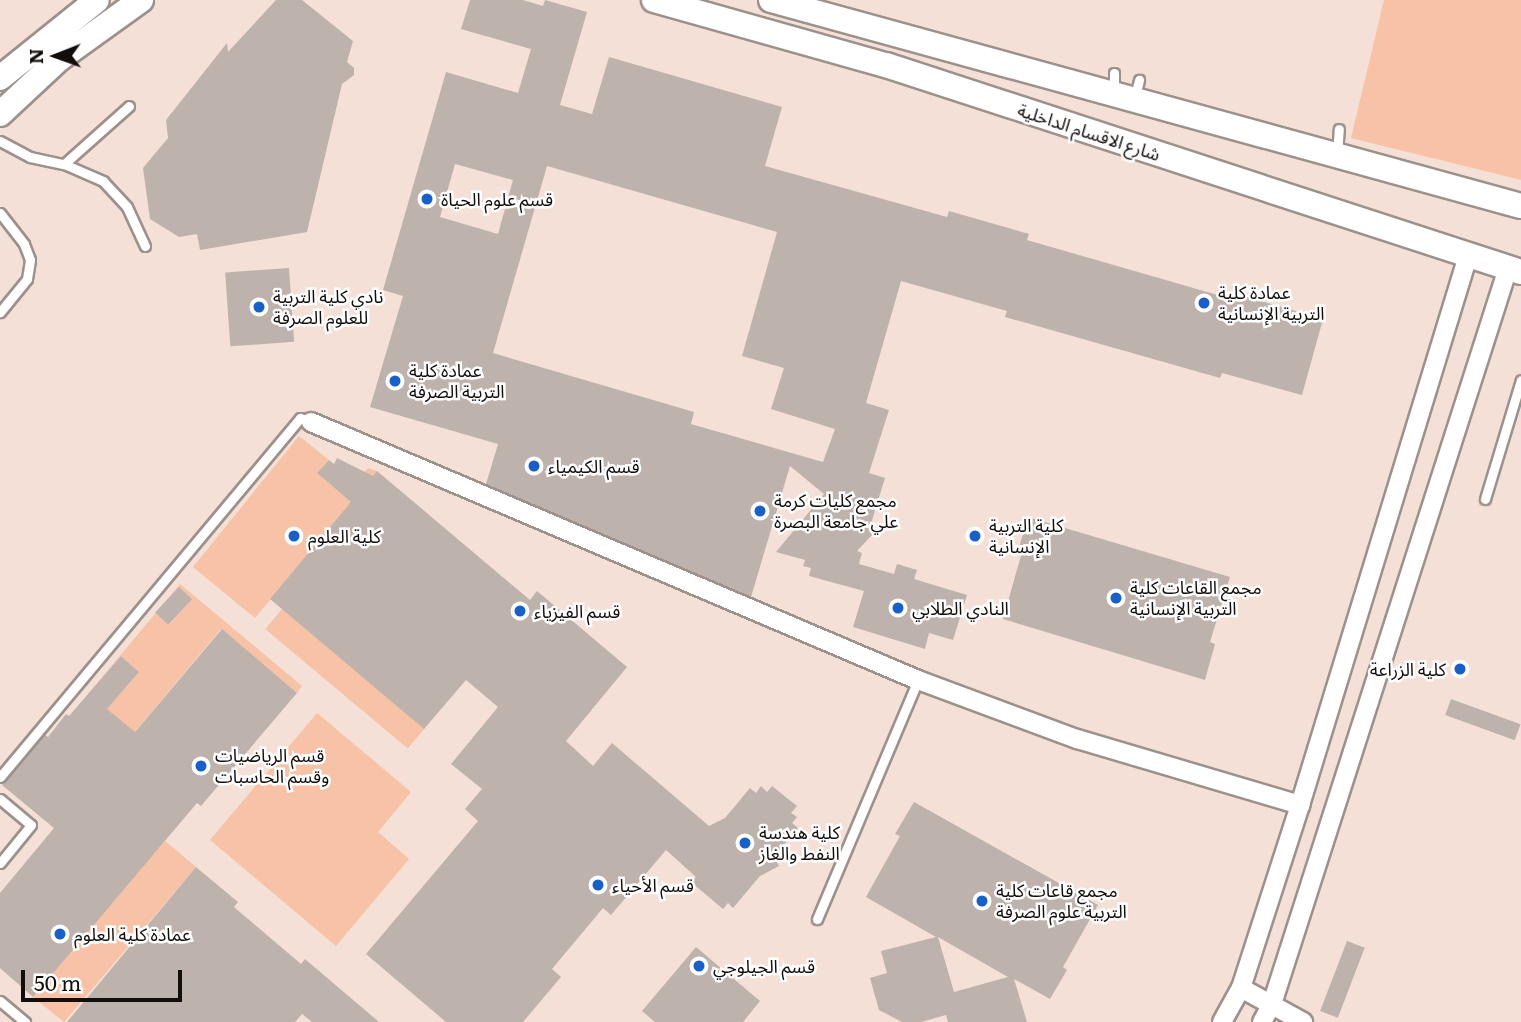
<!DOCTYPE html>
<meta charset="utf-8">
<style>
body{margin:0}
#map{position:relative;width:1521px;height:1022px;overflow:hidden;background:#fbefe8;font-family:Literata,"Noto Sans Arabic",serif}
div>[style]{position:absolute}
.built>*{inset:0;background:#f4e0d6;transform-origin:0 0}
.green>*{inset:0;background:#f7c2a5;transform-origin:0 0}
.building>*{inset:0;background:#beb2ac;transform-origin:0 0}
.roads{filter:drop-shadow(2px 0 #9c918b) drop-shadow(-2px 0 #9c918b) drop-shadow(0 2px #9c918b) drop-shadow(0 -2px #9c918b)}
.lane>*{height:9px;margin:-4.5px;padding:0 4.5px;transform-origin:4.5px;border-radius:4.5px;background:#fff}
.street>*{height:18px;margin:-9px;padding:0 9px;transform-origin:9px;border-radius:9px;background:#fff}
.secondary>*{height:24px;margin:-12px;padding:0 12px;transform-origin:12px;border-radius:12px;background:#fff}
.dots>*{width:19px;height:19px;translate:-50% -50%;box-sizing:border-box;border:4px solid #fff;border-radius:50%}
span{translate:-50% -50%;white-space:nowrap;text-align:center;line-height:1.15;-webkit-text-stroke:5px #fff;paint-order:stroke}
.street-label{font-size:18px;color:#120e0c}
.poi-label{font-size:18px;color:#120e0c}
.left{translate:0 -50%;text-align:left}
.right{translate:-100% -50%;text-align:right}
.north{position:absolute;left:21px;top:21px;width:70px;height:70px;-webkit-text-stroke:5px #fff;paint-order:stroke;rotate:269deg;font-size:19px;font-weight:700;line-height:28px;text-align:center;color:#120e0c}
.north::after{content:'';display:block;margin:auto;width:24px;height:32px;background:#120e0c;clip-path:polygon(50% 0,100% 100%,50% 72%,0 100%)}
.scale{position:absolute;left:21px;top:970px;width:161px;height:32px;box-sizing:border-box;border:4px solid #120e0c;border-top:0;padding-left:9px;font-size:21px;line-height:24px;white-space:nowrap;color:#120e0c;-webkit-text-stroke:5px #fff;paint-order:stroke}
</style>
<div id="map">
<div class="built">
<i style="left:0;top:0;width:1521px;height:1022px"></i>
</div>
<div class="green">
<i style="clip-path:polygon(1384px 0,1521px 0,1521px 180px,1351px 138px)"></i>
<i style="clip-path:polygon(299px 436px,329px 460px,317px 473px,344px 496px,368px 468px,377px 471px,255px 618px,193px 567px)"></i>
<i style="clip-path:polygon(evenodd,180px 584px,302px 686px,297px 693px,221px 629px,54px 828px,41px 817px,101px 743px,115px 716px,88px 694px,180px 584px,179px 588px,192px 599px,169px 625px,156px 613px,179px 588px,180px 584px,121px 656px,139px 672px,115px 700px,97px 684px,121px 656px)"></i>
<i style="left:282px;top:609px;width:186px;height:26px;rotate:40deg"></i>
<i style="clip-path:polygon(317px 713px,411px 792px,378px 832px,409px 859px,336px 946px,210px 840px)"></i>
<i style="clip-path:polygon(165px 841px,196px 867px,64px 1022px,33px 997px,88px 930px,38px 847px,109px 907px)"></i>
</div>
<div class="building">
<i style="clip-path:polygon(276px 0,302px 0,353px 41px,347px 62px,354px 68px,354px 75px,342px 84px,307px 232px,200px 250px,197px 234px,179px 237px,150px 219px,143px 168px,168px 138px,166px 120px,227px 43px,228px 52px)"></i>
<i style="clip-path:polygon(evenodd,470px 0,523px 0,543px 6px,545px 0,587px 12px,560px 105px,592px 114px,609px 57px,782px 107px,765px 166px,947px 217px,949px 211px,1029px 234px,1027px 240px,1242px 302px,1244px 296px,1323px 319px,1302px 395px,1222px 373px,1220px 378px,1005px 317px,1007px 311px,901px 281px,866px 403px,889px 410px,869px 473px,885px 478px,869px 530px,873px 534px,857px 551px,862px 553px,859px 564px,894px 574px,897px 564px,917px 570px,914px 579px,967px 595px,953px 640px,929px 633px,925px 649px,853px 627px,864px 591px,809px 576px,811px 568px,803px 566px,805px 560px,776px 552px,824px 494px,790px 466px,751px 597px,486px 484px,498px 444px,370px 407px,403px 296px,383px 290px,446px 72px,518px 93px,531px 49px,461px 29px,470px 0,455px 164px,513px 180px,498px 234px,440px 217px,455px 164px,470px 0,547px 166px,777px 232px,742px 356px,784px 368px,771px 409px,835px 429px,823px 462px,691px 424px,694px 412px,493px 353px,547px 166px)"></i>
<i style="left:289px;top:268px;width:74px;height:64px;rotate:86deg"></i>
<i style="clip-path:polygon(337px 458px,373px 476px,377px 471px,530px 600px,537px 591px,627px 667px,566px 741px,593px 766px,612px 743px,709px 826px,725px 818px,750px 788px,756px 793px,761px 786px,767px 792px,772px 786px,797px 806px,791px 813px,797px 817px,792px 823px,798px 828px,774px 857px,779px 866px,760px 876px,733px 908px,728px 903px,723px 909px,691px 882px,696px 877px,666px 850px,611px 915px,603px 908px,552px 969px,561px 977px,523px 1022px,446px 1022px,366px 954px,478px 821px,465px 809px,482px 789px,451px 764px,498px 707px,466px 680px,424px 729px,270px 599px,351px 502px,317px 473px,329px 460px,334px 464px)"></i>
<i style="clip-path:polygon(1028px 517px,1230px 577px,1210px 642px,1215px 644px,1205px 680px,1003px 619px,1022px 552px,1018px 551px)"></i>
<i style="left:179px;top:587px;width:18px;height:35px;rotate:43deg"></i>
<i style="clip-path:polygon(222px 629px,297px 693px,201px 806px,197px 803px,33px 997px,0 968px,0 893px,54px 828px,2px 785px,45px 735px,48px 737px,66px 714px,69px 716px,121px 656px,139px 672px,107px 709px,135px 732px)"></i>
<i style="left:1451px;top:699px;width:74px;height:17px;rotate:20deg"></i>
<i style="clip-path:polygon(evenodd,914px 802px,1098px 905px,1063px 967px,1067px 970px,1050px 999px,1014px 979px,1027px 1022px,948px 1022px,946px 1015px,921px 1022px,902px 1022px,879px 1010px,870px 978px,887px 973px,881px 951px,936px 937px,866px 897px,900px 836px,895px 834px,914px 802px,938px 937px,1008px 977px,954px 992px,938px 937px)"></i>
<i style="clip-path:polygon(196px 867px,238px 902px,234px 907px,301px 964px,305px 959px,379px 1022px,312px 1022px,302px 1014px,295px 1022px,67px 1022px)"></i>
<i style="left:1347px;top:941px;width:19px;height:75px;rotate:21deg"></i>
<i style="clip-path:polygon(696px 947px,760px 1001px,743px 1022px,655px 1022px,642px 1011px)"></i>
</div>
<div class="roads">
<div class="lane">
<i style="left:1114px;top:73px;width:17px;rotate:90deg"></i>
<i style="left:1134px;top:99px;width:20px;rotate:-75deg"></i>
<i style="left:0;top:141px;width:34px;rotate:28deg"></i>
<i style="left:30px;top:157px;width:35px;rotate:12deg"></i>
<i style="left:64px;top:164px;width:43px;rotate:23.6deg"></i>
<i style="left:103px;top:181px;width:35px;rotate:47deg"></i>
<i style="left:127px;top:207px;width:43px;rotate:65.2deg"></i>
<i style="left:1337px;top:155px;width:26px;rotate:-86deg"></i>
<i style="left:64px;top:164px;width:87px;rotate:-41.7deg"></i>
<i style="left:0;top:213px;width:39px;rotate:52deg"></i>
<i style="left:24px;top:244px;width:17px;rotate:69deg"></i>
<i style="left:30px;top:260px;width:19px;rotate:99deg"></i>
<i style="left:27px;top:279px;width:43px;rotate:129.3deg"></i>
<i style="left:1485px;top:499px;width:124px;rotate:-73.2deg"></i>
<i style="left:0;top:777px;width:468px;rotate:-50.1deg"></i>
<i style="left:300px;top:418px;width:12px;rotate:20deg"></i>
<i style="left:0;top:799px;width:40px;rotate:40deg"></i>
<i style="left:31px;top:825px;width:49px;rotate:129.2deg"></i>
<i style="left:817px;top:919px;width:259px;rotate:-67.1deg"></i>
<i style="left:0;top:1001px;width:33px;rotate:40deg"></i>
</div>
<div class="street">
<i style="left:311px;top:422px;width:660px;rotate:23.03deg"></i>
<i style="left:918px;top:680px;width:170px;rotate:20.4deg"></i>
<i style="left:1077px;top:739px;width:233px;rotate:16.5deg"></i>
<i style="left:1241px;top:988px;width:71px;rotate:28.7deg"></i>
<i style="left:1222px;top:1022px;width:39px;rotate:-61deg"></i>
<i style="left:1241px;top:988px;width:192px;rotate:-72.1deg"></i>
<i style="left:1300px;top:805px;width:574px;rotate:-72.99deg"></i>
<i style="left:1262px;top:1022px;width:21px;rotate:-61deg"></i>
<i style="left:1272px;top:1004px;width:773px;rotate:-72.22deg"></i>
</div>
<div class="secondary">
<i style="left:654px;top:0;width:241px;rotate:15.7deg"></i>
<i style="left:886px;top:65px;width:668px;rotate:18.06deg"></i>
<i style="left:771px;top:0;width:778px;rotate:15.36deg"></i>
<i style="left:0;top:78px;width:124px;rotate:-38.8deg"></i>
<i style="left:0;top:114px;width:81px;rotate:-43deg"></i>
<i style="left:59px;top:59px;width:101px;rotate:-35.7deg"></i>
</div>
</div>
<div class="dots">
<i style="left:427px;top:199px;background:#175fca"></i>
<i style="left:1204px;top:303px;background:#175fca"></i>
<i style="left:259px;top:307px;background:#175fca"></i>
<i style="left:395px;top:381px;background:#175fca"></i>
<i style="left:534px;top:466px;background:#175fca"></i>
<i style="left:760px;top:511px;background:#175fca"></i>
<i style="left:294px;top:536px;background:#175fca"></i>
<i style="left:975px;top:536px;background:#175fca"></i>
<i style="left:1116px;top:598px;background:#175fca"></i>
<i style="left:898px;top:608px;background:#175fca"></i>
<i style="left:520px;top:611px;background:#175fca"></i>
<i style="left:1460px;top:669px;background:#175fca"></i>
<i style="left:201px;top:766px;background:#175fca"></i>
<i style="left:745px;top:843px;background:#175fca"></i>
<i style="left:598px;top:885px;background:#175fca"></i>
<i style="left:982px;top:901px;background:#175fca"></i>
<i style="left:60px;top:934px;background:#175fca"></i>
<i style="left:699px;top:966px;background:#175fca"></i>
</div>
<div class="street-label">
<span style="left:1089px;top:132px;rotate:18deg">شارع الاقسام الداخلية</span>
</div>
<div class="poi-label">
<span class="left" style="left:441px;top:199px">قسم علوم الحياة</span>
<span class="left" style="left:1218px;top:303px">عمادة كلية<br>التربية الإنسانية</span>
<span class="left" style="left:273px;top:307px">نادي كلية التربية<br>للعلوم الصرفة</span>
<span class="left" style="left:409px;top:381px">عمادة كلية<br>التربية الصرفة</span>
<span class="left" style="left:548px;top:466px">قسم الكيمياء</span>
<span class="left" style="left:774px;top:511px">مجمع كليات كرمة<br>علي جامعة البصرة</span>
<span class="left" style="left:989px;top:536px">كلية التربية<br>الإنسانية</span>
<span class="left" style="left:308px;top:536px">كلية العلوم</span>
<span class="left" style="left:1130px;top:598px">مجمع القاعات كلية<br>التربية الإنسانية</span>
<span class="left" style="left:912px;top:608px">النادي الطلابي</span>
<span class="left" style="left:534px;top:611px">قسم الفيزياء</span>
<span class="right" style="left:1446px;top:669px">كلية الزراعة</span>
<span class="left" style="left:215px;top:766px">قسم الرياضيات<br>وقسم الحاسبات</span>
<span class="left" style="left:759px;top:843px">كلية هندسة<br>النفط والغاز</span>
<span class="left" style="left:612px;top:885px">قسم الأحياء</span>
<span class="left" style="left:996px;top:901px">مجمع قاعات كلية<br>التربية علوم الصرفة</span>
<span class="left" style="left:74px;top:934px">عمادة كلية العلوم</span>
<span class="left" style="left:713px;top:966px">قسم الجيلوجي</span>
</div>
<div class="north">N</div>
<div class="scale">50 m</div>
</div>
